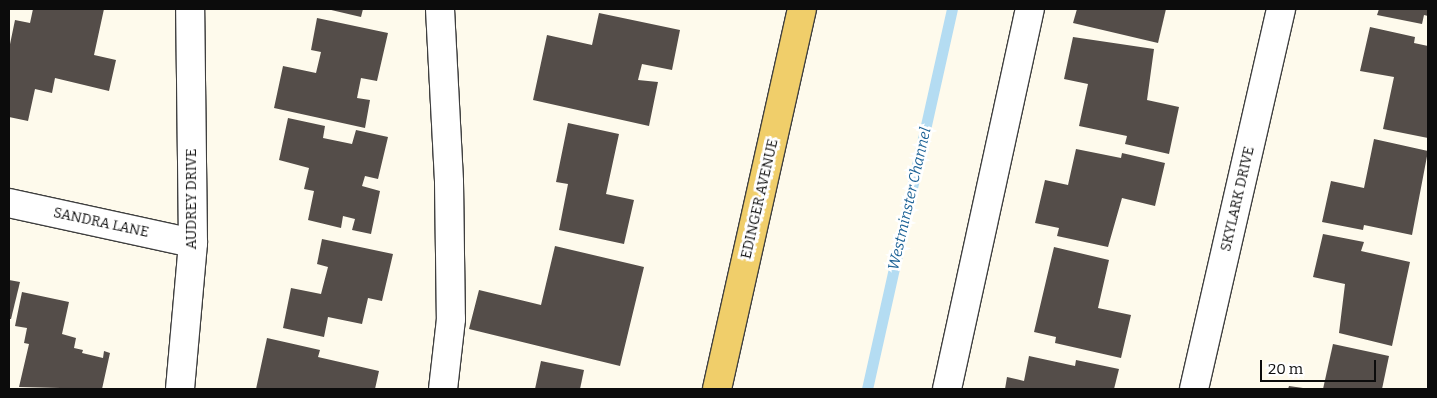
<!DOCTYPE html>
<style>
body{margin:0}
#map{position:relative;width:1437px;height:398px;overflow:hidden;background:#fefaec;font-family:Bitter,serif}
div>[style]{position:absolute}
.stream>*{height:11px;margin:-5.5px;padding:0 5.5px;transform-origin:5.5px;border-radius:5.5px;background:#b4dcf2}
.building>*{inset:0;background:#544d49}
.roads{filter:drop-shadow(1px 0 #3f3f3f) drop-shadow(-1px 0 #3f3f3f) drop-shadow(0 1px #3f3f3f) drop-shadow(0 -1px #3f3f3f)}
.minor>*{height:28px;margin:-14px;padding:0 14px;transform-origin:14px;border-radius:14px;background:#fff}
.major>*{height:28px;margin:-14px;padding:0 14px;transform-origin:14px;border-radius:14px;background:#f0ce6a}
span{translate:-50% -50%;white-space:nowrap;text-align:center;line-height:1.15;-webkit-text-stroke:5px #fff;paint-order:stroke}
.street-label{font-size:14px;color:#0c0c0c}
.water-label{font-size:15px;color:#1e6396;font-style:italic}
.frame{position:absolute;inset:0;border:10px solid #0c0c0c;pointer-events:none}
.scale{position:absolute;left:1260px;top:360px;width:116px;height:22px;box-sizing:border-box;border:2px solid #0c0c0c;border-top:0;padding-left:6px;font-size:15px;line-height:18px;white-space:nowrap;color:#0c0c0c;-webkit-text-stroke:4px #fff;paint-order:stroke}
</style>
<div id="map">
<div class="stream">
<i style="left:867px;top:389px;width:389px;rotate:-77.4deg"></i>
</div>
<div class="building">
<i style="clip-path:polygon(33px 9px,104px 9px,94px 55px,116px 60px,109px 91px,55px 78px,52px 93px,35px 89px,28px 121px,9px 117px,9px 49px,15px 20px,30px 23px)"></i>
<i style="clip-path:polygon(327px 9px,363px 9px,361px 17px)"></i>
<i style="clip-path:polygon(1077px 9px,1166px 9px,1158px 43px,1073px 23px)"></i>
<i style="clip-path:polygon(1379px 9px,1428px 9px,1428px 16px,1424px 15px,1422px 24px,1377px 15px)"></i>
<i style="clip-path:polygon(599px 13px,680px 30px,672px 70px,642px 64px,638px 80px,658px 82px,649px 126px,533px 100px,547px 35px,592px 45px)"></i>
<i style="clip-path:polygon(317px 18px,388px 33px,377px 81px,361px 78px,357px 98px,370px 100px,365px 128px,274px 108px,283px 66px,316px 73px,321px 52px,311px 50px)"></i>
<i style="clip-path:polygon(1370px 27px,1415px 37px,1414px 43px,1428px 46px,1428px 138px,1383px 129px,1394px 77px,1360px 71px)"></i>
<i style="clip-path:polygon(1073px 37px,1154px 49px,1147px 100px,1179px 107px,1169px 154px,1125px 144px,1127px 136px,1079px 126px,1088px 84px,1064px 79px)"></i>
<i style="clip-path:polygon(288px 118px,325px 126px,323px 138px,352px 144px,356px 130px,388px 137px,378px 179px,365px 176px,362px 186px,380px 191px,371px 234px,352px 230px,355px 219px,343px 216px,341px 228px,308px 220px,314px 191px,304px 189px,309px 168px,279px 160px)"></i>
<i style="clip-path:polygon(568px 123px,619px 134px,606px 194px,634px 200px,624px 244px,559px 230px,568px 184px,556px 182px)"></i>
<i style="clip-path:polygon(1374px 139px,1428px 151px,1412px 235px,1364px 225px,1363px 230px,1322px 222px,1331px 181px,1364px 188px)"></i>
<i style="clip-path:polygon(1076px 149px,1121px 158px,1122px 153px,1165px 163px,1155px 206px,1122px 198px,1108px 247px,1057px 236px,1059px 228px,1035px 223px,1045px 180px,1068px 185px)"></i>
<i style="clip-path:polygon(1323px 234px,1364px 242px,1361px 251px,1410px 262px,1392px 346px,1339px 333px,1345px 284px,1313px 277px)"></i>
<i style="clip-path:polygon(322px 239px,393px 254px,382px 301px,368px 298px,362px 324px,328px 317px,324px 337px,283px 328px,291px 288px,321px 294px,328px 267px,317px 264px)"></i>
<i style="clip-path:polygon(555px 246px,644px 267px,620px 366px,469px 329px,479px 290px,541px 305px)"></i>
<i style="clip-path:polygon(1054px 247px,1109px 260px,1098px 308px,1131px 315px,1121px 358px,1055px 343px,1056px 337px,1034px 332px)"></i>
<i style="clip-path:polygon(9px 280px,20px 282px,11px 319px,9px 319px)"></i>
<i style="clip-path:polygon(22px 292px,69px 302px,62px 334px,76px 338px,74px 348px,83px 350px,82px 353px,103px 358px,104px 351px,110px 353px,102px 389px,19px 387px,29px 344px,24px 343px,27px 328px,15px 326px)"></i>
<i style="clip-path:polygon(267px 338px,320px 350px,318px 357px,379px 371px,375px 389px,256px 389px)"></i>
<i style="clip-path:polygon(1333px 344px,1389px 356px,1382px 389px,1323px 389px)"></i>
<i style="clip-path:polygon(1029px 356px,1075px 366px,1076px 360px,1119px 369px,1114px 389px,1005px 389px,1007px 377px,1024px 381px)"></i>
<i style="clip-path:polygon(541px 361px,584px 370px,580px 389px,535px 389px)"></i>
<i style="clip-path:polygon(1289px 386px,1303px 388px,1303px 389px,1288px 389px)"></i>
</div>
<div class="roads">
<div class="minor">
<i style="left:440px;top:9px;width:173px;rotate:87deg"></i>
<i style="left:449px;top:182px;width:137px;rotate:89.2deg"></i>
<i style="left:451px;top:319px;width:70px;rotate:96.5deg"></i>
<i style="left:9px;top:203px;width:188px;rotate:12.3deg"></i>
<i style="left:180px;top:389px;width:147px;rotate:-84.9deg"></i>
<i style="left:193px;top:243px;width:234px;rotate:-90.7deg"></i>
<i style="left:947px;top:389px;width:389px;rotate:-77.7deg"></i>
<i style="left:1194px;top:389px;width:390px;rotate:-77.1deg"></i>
</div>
<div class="major">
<i style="left:717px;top:389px;width:389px;rotate:-77.4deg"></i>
</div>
</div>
<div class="street-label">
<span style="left:192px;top:199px;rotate:-90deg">AUDREY DRIVE</span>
<span style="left:760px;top:199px;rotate:-77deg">EDINGER AVENUE</span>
<span style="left:1238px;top:199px;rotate:-77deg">SKYLARK DRIVE</span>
<span style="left:101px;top:223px;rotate:12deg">SANDRA LANE</span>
</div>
<div class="water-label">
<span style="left:910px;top:199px;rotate:-77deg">Westminster Channel</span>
</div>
<div class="frame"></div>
<div class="scale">20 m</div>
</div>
